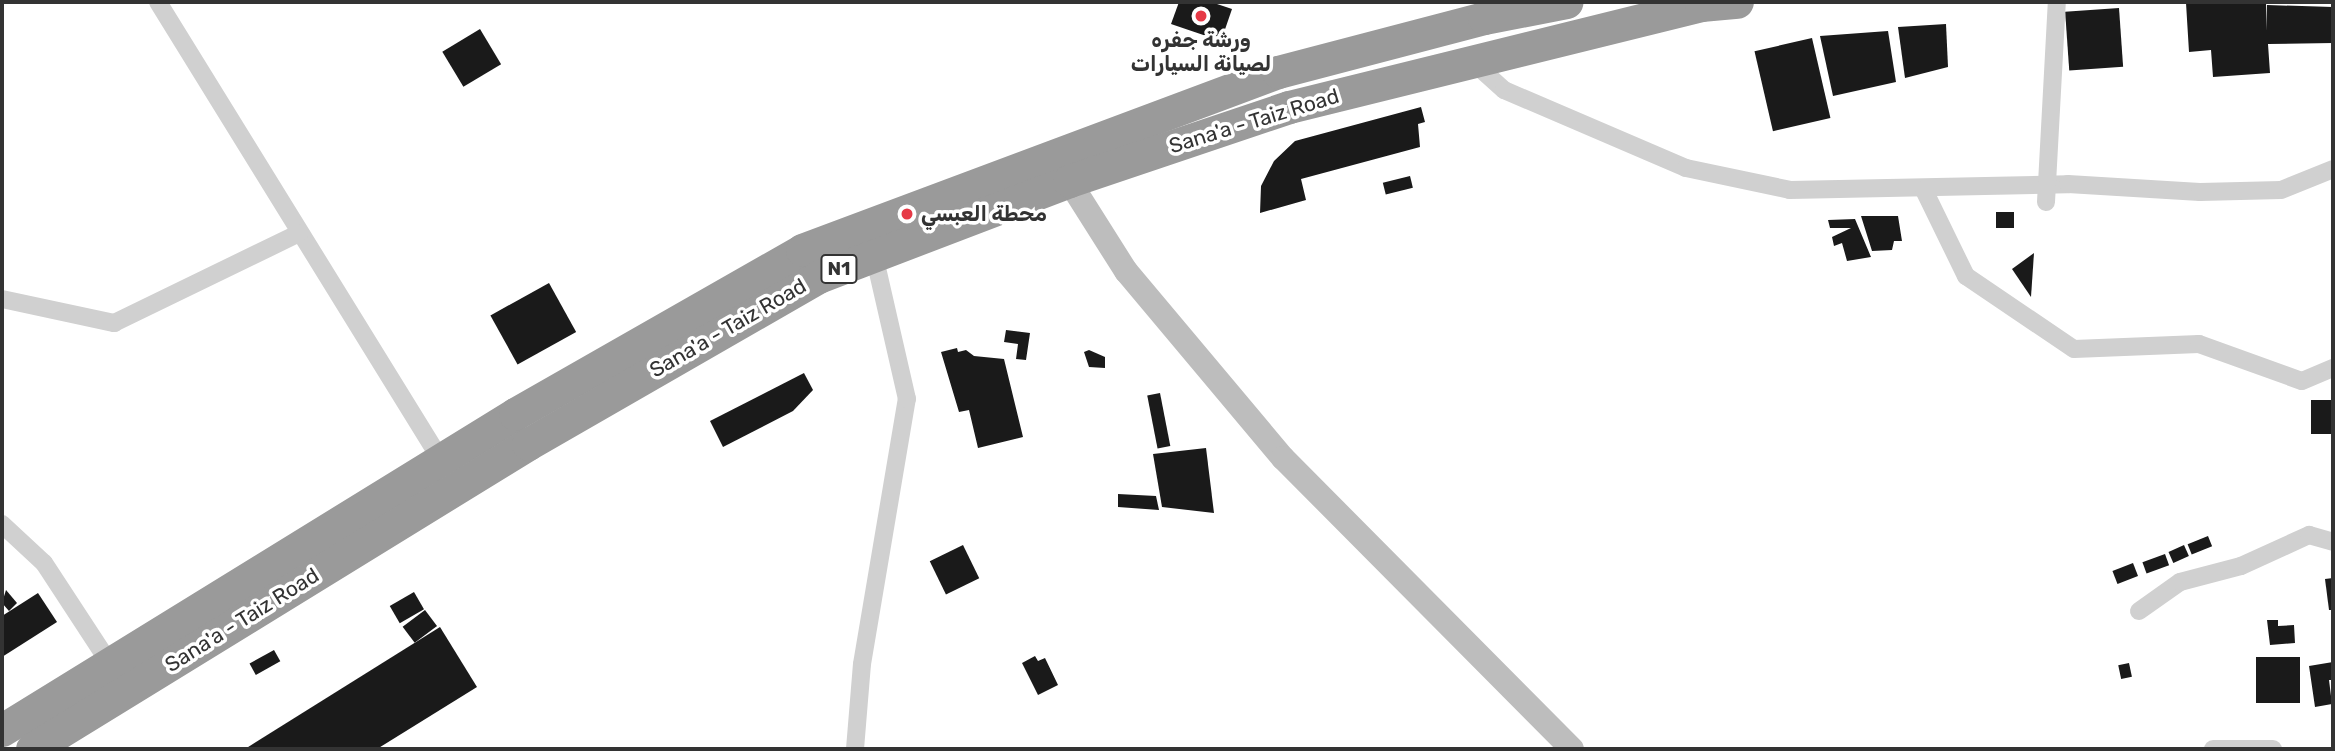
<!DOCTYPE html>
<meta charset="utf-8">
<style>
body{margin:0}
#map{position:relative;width:2335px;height:751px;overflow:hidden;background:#fff;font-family:Rubik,"Noto Sans Arabic",sans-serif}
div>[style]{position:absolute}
.building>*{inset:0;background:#1a1a1a;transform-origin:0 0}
.street>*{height:18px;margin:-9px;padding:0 9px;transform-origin:9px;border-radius:9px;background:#d0d0d0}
.secondary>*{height:24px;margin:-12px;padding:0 12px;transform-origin:12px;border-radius:12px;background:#bdbdbd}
.highway>*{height:33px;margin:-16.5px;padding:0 16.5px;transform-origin:16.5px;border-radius:16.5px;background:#9a9a9a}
.dots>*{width:19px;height:19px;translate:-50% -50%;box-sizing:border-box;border:4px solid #fff;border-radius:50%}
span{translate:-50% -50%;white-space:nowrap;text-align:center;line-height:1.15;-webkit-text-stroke:7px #fff;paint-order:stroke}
.shield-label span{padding:2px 5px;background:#fff;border:2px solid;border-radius:5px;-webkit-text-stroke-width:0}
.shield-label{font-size:19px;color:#333;font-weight:700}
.poi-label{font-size:21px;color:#333;font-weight:700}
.left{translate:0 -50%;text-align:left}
.street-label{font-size:21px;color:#333}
.frame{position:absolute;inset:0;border:4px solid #333;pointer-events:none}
</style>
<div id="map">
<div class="building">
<i style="clip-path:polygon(1179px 2px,1211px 2px,1232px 9px,1221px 41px,1171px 24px)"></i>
<i style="clip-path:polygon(2266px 2px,2267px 31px,2267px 5px,2333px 7px,2333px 43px,2268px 44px,2270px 73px,2213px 77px,2211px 50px,2189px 52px,2186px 3px)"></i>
<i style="left:2119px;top:8px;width:59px;height:54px;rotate:86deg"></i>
<i style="clip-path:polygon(1946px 24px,1948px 67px,1905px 78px,1898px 27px)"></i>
<i style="left:480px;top:29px;width:41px;height:44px;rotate:59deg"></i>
<i style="clip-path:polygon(1888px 31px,1896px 82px,1833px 96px,1820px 36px)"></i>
<i style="left:1812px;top:38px;width:82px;height:59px;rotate:77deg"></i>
<i style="clip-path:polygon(1421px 107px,1425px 122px,1418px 124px,1420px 147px,1301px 179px,1306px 200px,1260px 213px,1261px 186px,1274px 161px,1295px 141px)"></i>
<i style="left:1410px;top:176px;width:12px;height:28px;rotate:76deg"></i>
<i style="left:1996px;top:212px;width:18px;height:16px"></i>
<i style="clip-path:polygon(1861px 216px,1898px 216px,1902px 241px,1894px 241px,1892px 250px,1872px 251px)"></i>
<i style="clip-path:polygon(1855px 219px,1871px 257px,1847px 261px,1842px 243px,1834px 246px,1832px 237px,1851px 228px,1830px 228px,1828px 220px)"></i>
<i style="clip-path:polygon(2034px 253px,2031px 297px,2012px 269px)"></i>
<i style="left:549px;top:283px;width:56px;height:67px;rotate:61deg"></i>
<i style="clip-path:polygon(1006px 330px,1030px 333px,1026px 360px,1016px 359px,1018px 344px,1004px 342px)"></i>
<i style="clip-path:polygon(957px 348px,958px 352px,966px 350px,974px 356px,1004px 359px,1023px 437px,978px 448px,969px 410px,959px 412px,941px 352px)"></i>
<i style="clip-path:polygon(1089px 350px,1105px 357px,1105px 368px,1089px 367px,1084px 352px)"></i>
<i style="clip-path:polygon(804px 373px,813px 390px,793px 411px,723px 447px,710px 421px)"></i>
<i style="left:1160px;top:393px;width:54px;height:13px;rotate:79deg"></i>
<i style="left:2311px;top:400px;width:22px;height:34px"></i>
<i style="clip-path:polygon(1206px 448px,1214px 513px,1162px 507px,1153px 454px)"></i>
<i style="clip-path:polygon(1118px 494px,1156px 496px,1159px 510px,1118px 507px)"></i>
<i style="left:2208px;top:536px;width:11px;height:22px;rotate:68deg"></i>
<i style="left:963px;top:545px;width:37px;height:37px;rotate:64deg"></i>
<i style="left:2184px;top:545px;width:12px;height:17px;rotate:66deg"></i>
<i style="left:2165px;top:554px;width:12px;height:24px;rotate:70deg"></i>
<i style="left:2133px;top:563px;width:14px;height:22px;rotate:69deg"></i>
<i style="clip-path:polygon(2333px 578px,2333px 610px,2329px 610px,2325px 579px)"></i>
<i style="clip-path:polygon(6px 590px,17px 603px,9px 611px,2px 603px)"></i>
<i style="left:414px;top:592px;width:20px;height:28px;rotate:60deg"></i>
<i style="clip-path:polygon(38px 593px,57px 622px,2px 657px,2px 616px)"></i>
<i style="left:425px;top:610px;width:20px;height:28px;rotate:53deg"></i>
<i style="clip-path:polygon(2267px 620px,2278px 620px,2278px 626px,2294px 625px,2295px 643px,2270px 645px)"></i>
<i style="clip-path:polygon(440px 627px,477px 687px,377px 749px,245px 749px)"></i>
<i style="left:274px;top:650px;width:13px;height:28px;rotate:61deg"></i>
<i style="clip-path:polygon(1035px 656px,1038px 661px,1045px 658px,1058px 685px,1038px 695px,1022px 663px)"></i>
<i style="left:2256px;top:657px;width:44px;height:46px"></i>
<i style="clip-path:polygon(2333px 662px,2333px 680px,2329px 680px,2332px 704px,2315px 707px,2309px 666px)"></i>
<i style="left:2129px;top:663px;width:14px;height:11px;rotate:78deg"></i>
</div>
<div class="street">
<i style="left:158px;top:2px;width:538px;rotate:58.29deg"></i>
<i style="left:1473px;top:62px;width:42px;rotate:42.1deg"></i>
<i style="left:1504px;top:90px;width:198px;rotate:23.2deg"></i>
<i style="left:1686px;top:168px;width:106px;rotate:11.9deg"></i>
<i style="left:1790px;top:190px;width:278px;rotate:-1.2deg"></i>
<i style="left:2068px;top:184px;width:132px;rotate:3.5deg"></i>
<i style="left:2200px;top:192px;width:81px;rotate:-1.4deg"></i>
<i style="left:2281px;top:190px;width:56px;rotate:-22deg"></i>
<i style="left:1924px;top:190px;width:96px;rotate:64deg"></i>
<i style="left:1966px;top:276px;width:130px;rotate:34.1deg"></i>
<i style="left:2074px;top:349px;width:125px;rotate:-2.3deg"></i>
<i style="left:2199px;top:344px;width:109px;rotate:19.8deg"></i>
<i style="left:2302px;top:381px;width:34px;rotate:-23deg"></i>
<i style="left:2046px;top:202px;width:200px;rotate:-86.9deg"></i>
<i style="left:2px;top:299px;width:115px;rotate:12.1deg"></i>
<i style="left:114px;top:323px;width:206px;rotate:-25.9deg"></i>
<i style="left:2px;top:524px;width:57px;rotate:42.9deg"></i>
<i style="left:44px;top:563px;width:121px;rotate:56.8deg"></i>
<i style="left:2139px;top:611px;width:50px;rotate:-35.3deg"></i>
<i style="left:2180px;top:582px;width:63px;rotate:-14.7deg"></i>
<i style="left:2241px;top:566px;width:75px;rotate:-24.5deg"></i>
<i style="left:2309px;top:535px;width:25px;rotate:16deg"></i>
<i style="left:855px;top:749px;width:85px;rotate:-85.3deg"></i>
<i style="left:862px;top:664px;width:269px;rotate:-80.4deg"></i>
<i style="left:907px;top:399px;width:148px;rotate:-102.9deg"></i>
<i style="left:2213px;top:749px;width:60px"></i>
</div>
<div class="secondary">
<i style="left:1069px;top:181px;width:107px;rotate:57.7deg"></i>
<i style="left:1126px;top:271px;width:244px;rotate:50deg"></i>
<i style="left:1283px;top:458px;width:410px;rotate:45.2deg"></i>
</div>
<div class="highway">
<i style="left:2px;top:730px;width:603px;rotate:-31.63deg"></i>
<i style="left:515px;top:414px;width:331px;rotate:-29.7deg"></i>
<i style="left:802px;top:250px;width:508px;rotate:-20.5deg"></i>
<i style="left:1278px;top:72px;width:213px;rotate:-14.7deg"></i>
<i style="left:1484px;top:18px;width:84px;rotate:-11deg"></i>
<i style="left:32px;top:749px;width:582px;rotate:-31.59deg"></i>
<i style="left:528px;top:444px;width:335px;rotate:-29.9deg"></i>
<i style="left:818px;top:277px;width:269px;rotate:-20.9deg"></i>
<i style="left:1069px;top:181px;width:232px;rotate:-18.6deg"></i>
<i style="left:1289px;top:107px;width:424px;rotate:-13.9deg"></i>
<i style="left:1701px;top:5px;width:36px;rotate:-5deg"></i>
</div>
<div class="dots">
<i style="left:1201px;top:16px;background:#e63946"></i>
<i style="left:907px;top:214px;background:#e63946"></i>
</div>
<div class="shield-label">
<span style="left:839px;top:269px">N1</span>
</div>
<div class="poi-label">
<span style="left:1201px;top:52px">ورشة جفره<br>لصيانة السيارات</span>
<span class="left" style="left:921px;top:214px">محطة العبسي</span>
</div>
<div class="street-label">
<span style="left:1254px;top:121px;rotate:-17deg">Sana'a - Taiz Road</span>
<span style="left:728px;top:328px;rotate:-30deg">Sana'a - Taiz Road</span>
<span style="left:242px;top:620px;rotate:-32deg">Sana'a - Taiz Road</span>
</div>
<div class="frame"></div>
</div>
